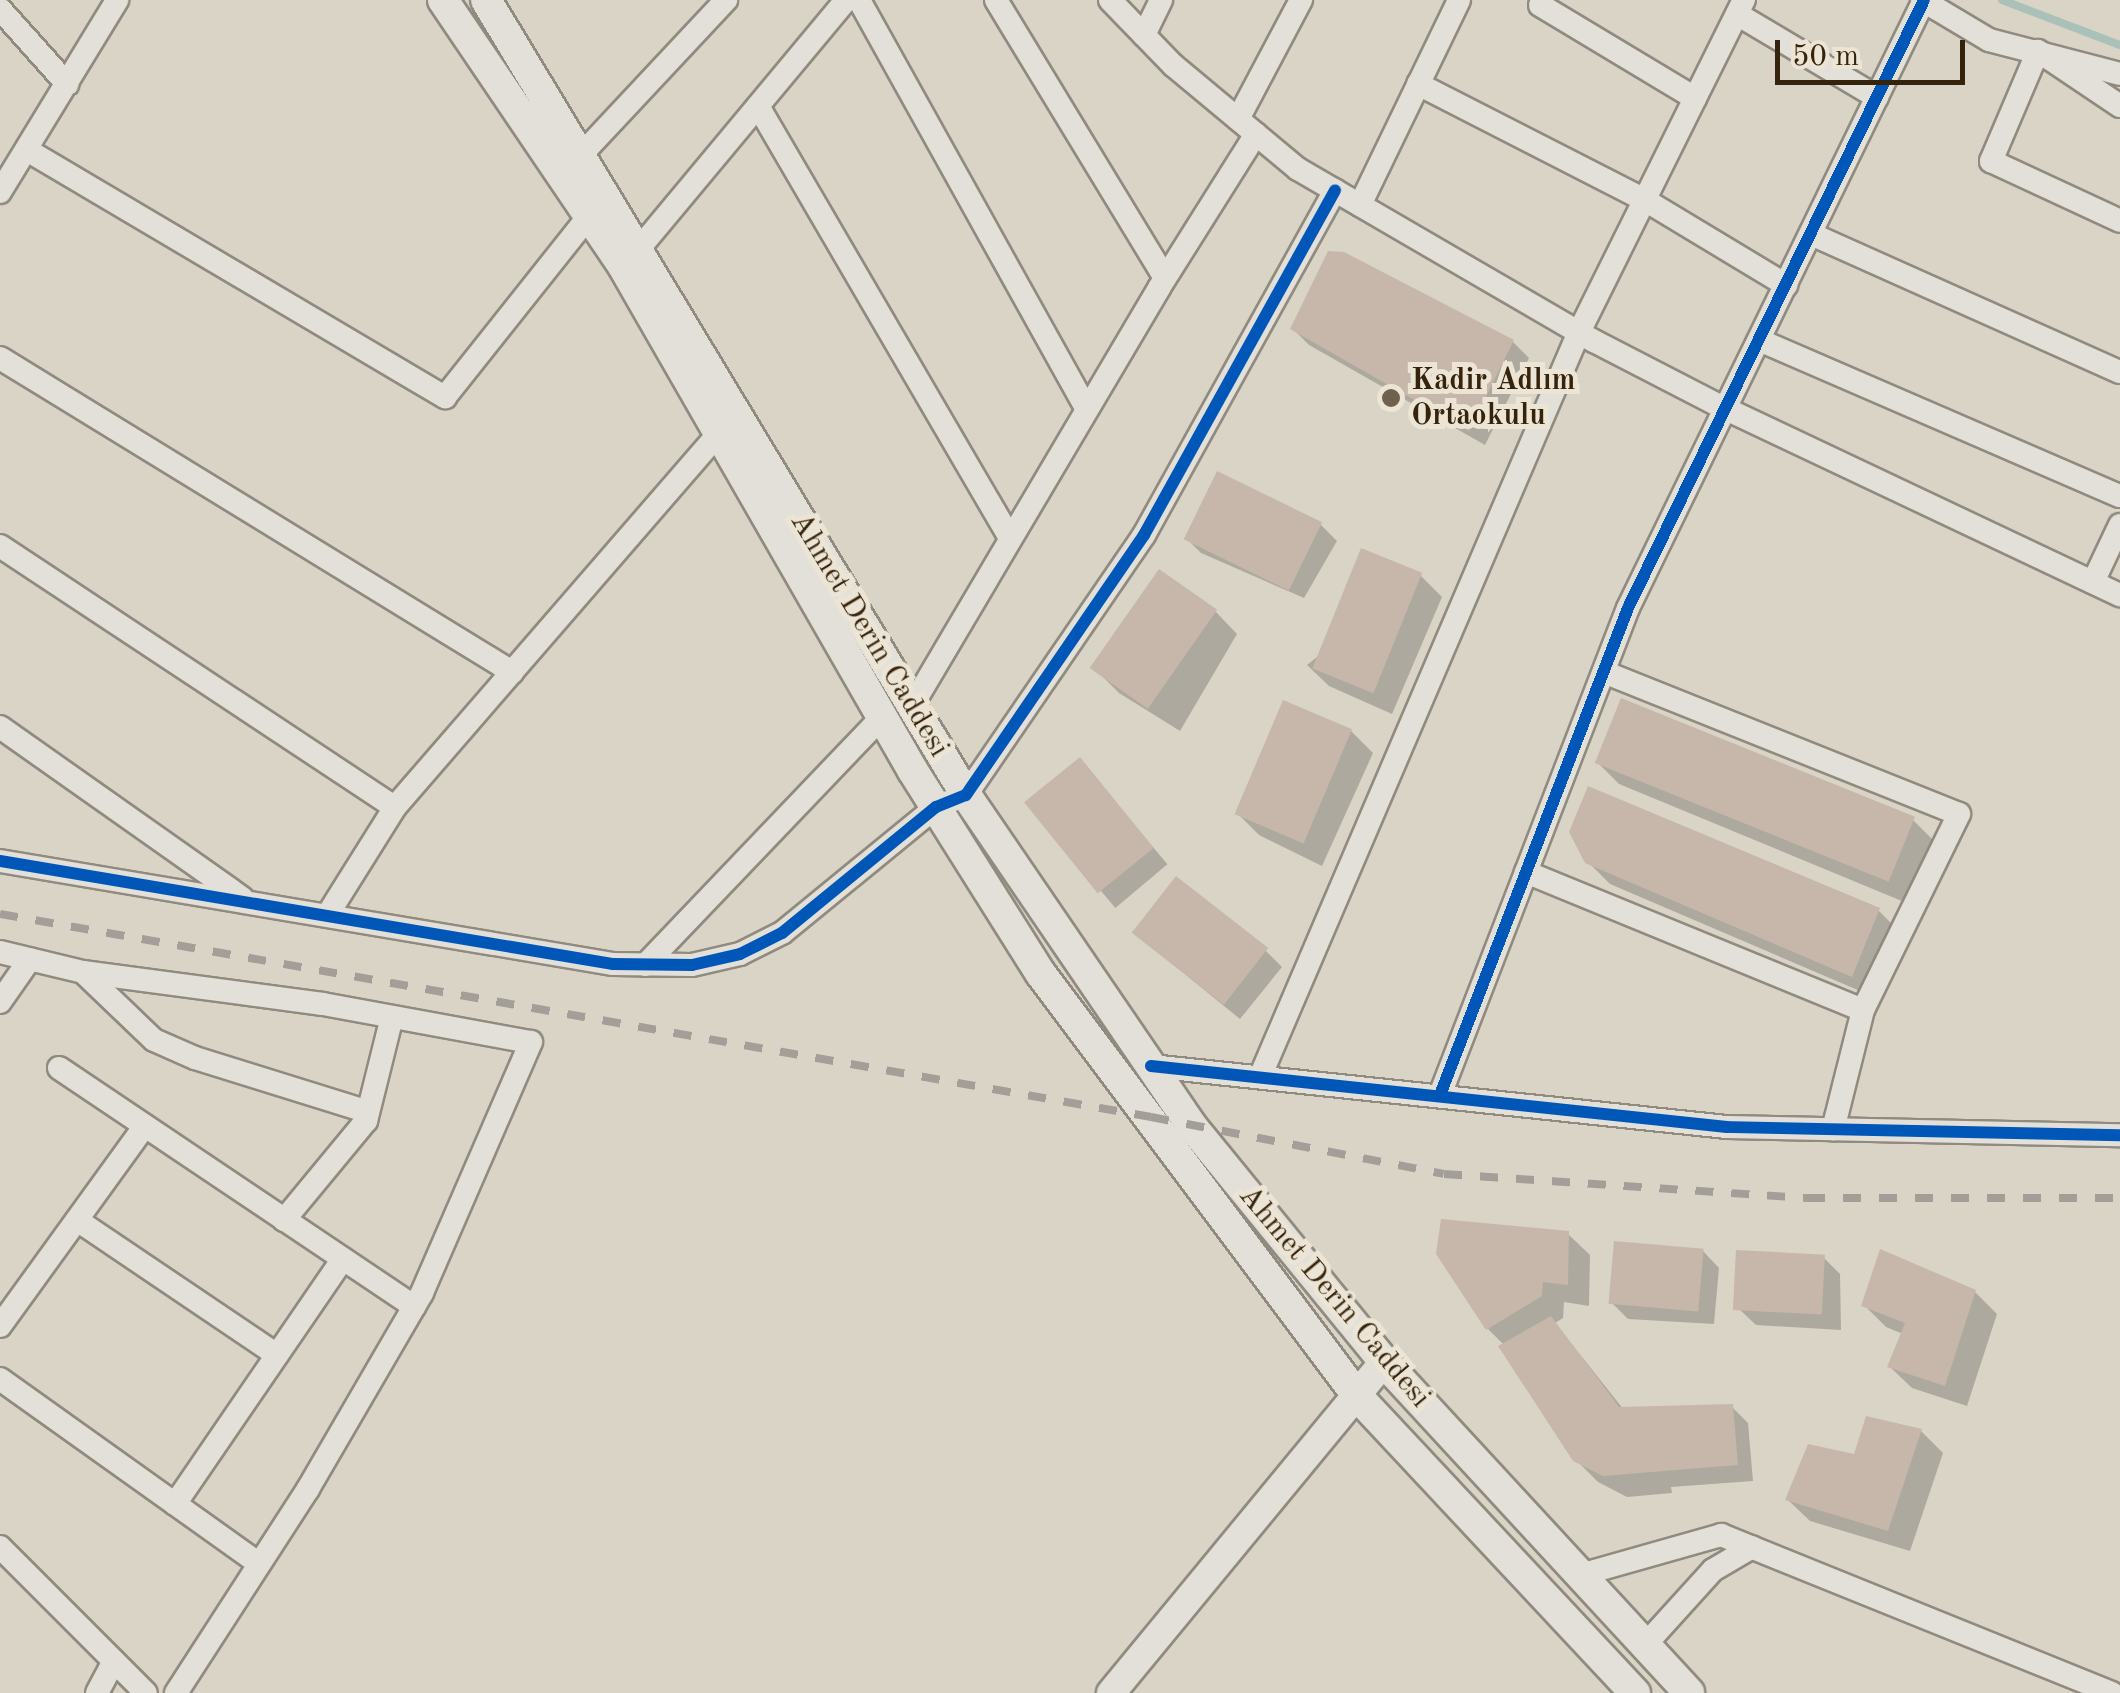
<!DOCTYPE html>
<meta charset="utf-8">
<style>
body{margin:0}
#map{position:relative;width:2120px;height:1693px;overflow:hidden;background:#d9d4c6;font-family:"Old Standard TT",serif}
div>[style]{position:absolute}
.shadow>*{inset:0;background:#0003;transform-origin:0 0}
.stream>*{height:8px;margin:-4px;padding:0 4px;transform-origin:4px;border-radius:4px;background:#a9c1b9}
.building>*{inset:0;background:#c6b7aa;transform-origin:0 0}
.roads{filter:drop-shadow(2px 0 #908a7f) drop-shadow(-2px 0 #908a7f) drop-shadow(0 2px #908a7f) drop-shadow(0 -2px #908a7f)}
.minor>*{height:22px;margin:-11px;padding:0 11px;transform-origin:11px;border-radius:11px;background:#e3e0d9}
.tertiary>*{height:28px;margin:-14px;padding:0 14px;transform-origin:14px;border-radius:14px;background:#e3e0d9}
.secondary>*{height:30px;margin:-15px;padding:0 15px;transform-origin:15px;border-radius:15px;background:#e3e0d9}
.rail>*{height:8px;margin-top:-4px;transform-origin:0;background:repeating-linear-gradient(90deg,#a39e97 0 18px,transparent 0 36px)}
.cycleway>*{height:12px;margin:-6px;padding:0 6px;transform-origin:6px;border-radius:6px;background:#0057b8}
.dots>*{width:28px;height:28px;translate:-50% -50%;box-sizing:border-box;border:5px solid #ece5d5;border-radius:50%}
span{translate:-50% -50%;white-space:nowrap;text-align:center;line-height:1.15;-webkit-text-stroke:10px #ece5d5;paint-order:stroke}
.poi-label{font-size:30px;color:#36230c;font-weight:700}
.left{translate:0 -50%;text-align:left}
.street-label{font-size:30px;color:#36230c}
.scale{position:absolute;left:1775px;top:40px;width:190px;height:45px;box-sizing:border-box;border:5px solid #36230c;border-top:0;padding-left:12px;font-size:30px;line-height:35px;white-space:nowrap;color:#36230c;-webkit-text-stroke:8px #ece5d5;paint-order:stroke}
</style>
<div id="map">
<div class="shadow">
<i style="clip-path:polygon(1293px 329px,1513px 342px,1529px 358px,1485px 445px,1309px 345px)"></i>
<i style="clip-path:polygon(1321px 525px,1337px 541px,1304px 598px,1201px 553px,1185px 537px)"></i>
<i style="clip-path:polygon(1420px 575px,1442px 597px,1392px 714px,1329px 686px,1307px 665px)"></i>
<i style="clip-path:polygon(1216px 612px,1237px 634px,1180px 731px,1119px 693px,1097px 671px)"></i>
<i style="clip-path:polygon(1284px 703px,1351px 731px,1373px 753px,1322px 866px,1259px 835px,1237px 813px)"></i>
<i style="left:1080px;top:760px;width:136px;height:68px;rotate:50deg"></i>
<i style="clip-path:polygon(1597px 762px,1913px 820px,1935px 842px,1909px 904px,1619px 784px)"></i>
<i style="clip-path:polygon(1587px 861px,1878px 910px,1900px 932px,1874px 997px,1610px 884px)"></i>
<i style="clip-path:polygon(1132px 931px,1266px 951px,1282px 967px,1240px 1019px)"></i>
<i style="clip-path:polygon(1567px 1233px,1590px 1255px,1589px 1306px,1564px 1302px,1563px 1318px,1555px 1323px,1624px 1410px,1732px 1407px,1748px 1423px,1753px 1481px,1671px 1487px,1672px 1493px,1627px 1497px,1598px 1482px,1575px 1459px,1504px 1345px,1488px 1329px)"></i>
<i style="clip-path:polygon(1703px 1251px,1719px 1268px,1714px 1324px,1628px 1319px,1612px 1303px)"></i>
<i style="clip-path:polygon(1824px 1258px,1840px 1274px,1841px 1330px,1756px 1325px,1739px 1309px)"></i>
<i style="clip-path:polygon(1975px 1292px,1997px 1314px,1967px 1406px,1912px 1388px,1890px 1367px,1903px 1334px,1886px 1327px,1864px 1305px)"></i>
<i style="clip-path:polygon(1921px 1431px,1943px 1453px,1910px 1551px,1810px 1521px,1788px 1500px,1856px 1457px)"></i>
</div>
<div class="stream">
<i style="left:2002px;top:0;width:126px;rotate:20.9deg"></i>
</div>
<div class="building">
<i style="clip-path:polygon(1328px 251px,1344px 252px,1514px 340px,1469px 431px,1290px 329px)"></i>
<i style="left:1217px;top:471px;width:117px;height:76px;rotate:26deg"></i>
<i style="left:1361px;top:548px;width:66px;height:130px;rotate:22deg"></i>
<i style="left:1159px;top:569px;width:71px;height:121px;rotate:35deg"></i>
<i style="left:1621px;top:698px;width:317px;height:70px;rotate:22deg"></i>
<i style="left:1283px;top:700px;width:75px;height:124px;rotate:23deg"></i>
<i style="left:1080px;top:757px;width:117px;height:72px;rotate:51deg"></i>
<i style="clip-path:polygon(1588px 786px,1880px 908px,1852px 977px,1585px 863px,1569px 832px)"></i>
<i style="left:1176px;top:876px;width:117px;height:72px;rotate:38deg"></i>
<i style="clip-path:polygon(1441px 1219px,1569px 1231px,1568px 1285px,1543px 1282px,1542px 1296px,1486px 1330px,1436px 1254px)"></i>
<i style="left:1614px;top:1241px;width:90px;height:63px;rotate:5deg"></i>
<i style="clip-path:polygon(1880px 1249px,1976px 1290px,1945px 1386px,1887px 1367px,1905px 1323px,1861px 1306px)"></i>
<i style="left:1736px;top:1250px;width:89px;height:60px;rotate:3deg"></i>
<i style="clip-path:polygon(1551px 1316px,1619px 1407px,1733px 1404px,1738px 1465px,1603px 1476px,1573px 1461px,1498px 1346px)"></i>
<i style="clip-path:polygon(1866px 1416px,1922px 1429px,1888px 1531px,1785px 1500px,1808px 1444px,1854px 1454px)"></i>
</div>
<div class="roads">
<div class="minor">
<i style="left:859px;top:0;width:468px;rotate:60.9deg"></i>
<i style="left:996px;top:0;width:325px;rotate:58.7deg"></i>
<i style="left:1110px;top:0;width:91px;rotate:45.9deg"></i>
<i style="left:1173px;top:65px;width:163px;rotate:39.8deg"></i>
<i style="left:1298px;top:169px;width:342px;rotate:30.2deg"></i>
<i style="left:1594px;top:341px;width:148px;rotate:27.3deg"></i>
<i style="left:1726px;top:409px;width:436px;rotate:25.3deg"></i>
<i style="left:1922px;top:0;width:78px;rotate:30.8deg"></i>
<i style="left:1989px;top:40px;width:135px;rotate:14.5deg"></i>
<i style="left:1540px;top:5px;width:181px;rotate:31deg"></i>
<i style="left:0;top:9px;width:101px;rotate:48.2deg"></i>
<i style="left:1737px;top:14px;width:163px;rotate:30.7deg"></i>
<i style="left:1144px;top:35px;width:39px;rotate:-64deg"></i>
<i style="left:1418px;top:84px;width:255px;rotate:27.1deg"></i>
<i style="left:1645px;top:200px;width:165px;rotate:31.1deg"></i>
<i style="left:758px;top:106px;width:500px;rotate:59.74deg"></i>
<i style="left:2120px;top:106px;width:99px;rotate:-146.1deg"></i>
<i style="left:2038px;top:51px;width:120px;rotate:113.1deg"></i>
<i style="left:1991px;top:161px;width:142px;rotate:24.9deg"></i>
<i style="left:1238px;top:119px;width:135px;rotate:-62.1deg"></i>
<i style="left:27px;top:150px;width:486px;rotate:30.6deg"></i>
<i style="left:445px;top:397px;width:231px;rotate:-51.5deg"></i>
<i style="left:580px;top:156px;width:214px;rotate:-46.9deg"></i>
<i style="left:0;top:192px;width:225px;rotate:-58.6deg"></i>
<i style="left:1360px;top:205px;width:228px;rotate:-64.2deg"></i>
<i style="left:1811px;top:234px;width:338px;rotate:24.1deg"></i>
<i style="left:637px;top:251px;width:327px;rotate:-50.2deg"></i>
<i style="left:1759px;top:340px;width:393px;rotate:23.4deg"></i>
<i style="left:0;top:358px;width:601px;rotate:31.52deg"></i>
<i style="left:0;top:546px;width:473px;rotate:33.5deg"></i>
<i style="left:2093px;top:582px;width:63px;rotate:-64.7deg"></i>
<i style="left:1604px;top:672px;width:382px;rotate:21.8deg"></i>
<i style="left:1959px;top:814px;width:218px;rotate:116.1deg"></i>
<i style="left:1863px;top:1010px;width:123px;rotate:104.1deg"></i>
<i style="left:912px;top:706px;width:486px;rotate:-59.4deg"></i>
<i style="left:1159px;top:288px;width:182px;rotate:-57.8deg"></i>
<i style="left:0;top:727px;width:296px;rotate:35.2deg"></i>
<i style="left:0;top:861px;width:622px;rotate:9.54deg"></i>
<i style="left:613px;top:964px;width:79px;rotate:0.7deg"></i>
<i style="left:692px;top:965px;width:49px;rotate:-12.9deg"></i>
<i style="left:740px;top:954px;width:47px;rotate:-26.6deg"></i>
<i style="left:782px;top:933px;width:199px;rotate:-39.3deg"></i>
<i style="left:936px;top:807px;width:32px;rotate:-22deg"></i>
<i style="left:966px;top:795px;width:315px;rotate:-55.6deg"></i>
<i style="left:1144px;top:535px;width:394px;rotate:-61deg"></i>
<i style="left:1526px;top:872px;width:364px;rotate:22.3deg"></i>
<i style="left:328px;top:914px;width:126px;rotate:-57.9deg"></i>
<i style="left:395px;top:807px;width:495px;rotate:-49.1deg"></i>
<i style="left:0;top:952px;width:85px;rotate:13.5deg"></i>
<i style="left:83px;top:972px;width:242px;rotate:7.6deg"></i>
<i style="left:323px;top:1004px;width:211px;rotate:10.4deg"></i>
<i style="left:531px;top:1042px;width:274px;rotate:113.5deg"></i>
<i style="left:422px;top:1293px;width:227px;rotate:120.2deg"></i>
<i style="left:308px;top:1489px;width:243px;rotate:122.9deg"></i>
<i style="left:645px;top:965px;width:343px;rotate:-46.3deg"></i>
<i style="left:83px;top:972px;width:98px;rotate:43.8deg"></i>
<i style="left:154px;top:1040px;width:45px;rotate:23.7deg"></i>
<i style="left:195px;top:1058px;width:181px;rotate:17.3deg"></i>
<i style="left:0;top:1002px;width:52px;rotate:-55.1deg"></i>
<i style="left:1151px;top:1066px;width:579px;rotate:6.05deg"></i>
<i style="left:1727px;top:1127px;width:393px;rotate:1.2deg"></i>
<i style="left:59px;top:1068px;width:428px;rotate:33.9deg"></i>
<i style="left:1260px;top:1077px;width:810px;rotate:-66.82deg"></i>
<i style="left:1579px;top:332px;width:371px;rotate:-63.6deg"></i>
<i style="left:1440px;top:1095px;width:522px;rotate:-68.89deg"></i>
<i style="left:1628px;top:608px;width:676px;rotate:-64.04deg"></i>
<i style="left:77px;top:1220px;width:241px;rotate:34deg"></i>
<i style="left:284px;top:1220px;width:129px;rotate:-50.4deg"></i>
<i style="left:366px;top:1121px;width:107px;rotate:-76deg"></i>
<i style="left:0;top:1326px;width:247px;rotate:-54.1deg"></i>
<i style="left:0;top:1379px;width:318px;rotate:35.5deg"></i>
<i style="left:175px;top:1504px;width:297px;rotate:-55.6deg"></i>
<i style="left:0;top:1547px;width:206px;rotate:45deg"></i>
<i style="left:1580px;top:1575px;width:147px;rotate:-15.8deg"></i>
<i style="left:1721px;top:1535px;width:422px;rotate:22deg"></i>
<i style="left:1645px;top:1645px;width:101px;rotate:-47.8deg"></i>
<i style="left:1713px;top:1570px;width:45px;rotate:-30.5deg"></i>
<i style="left:97px;top:1693px;width:36px;rotate:-62deg"></i>
</div>
<div class="tertiary">
<i style="left:1111px;top:1693px;width:429px;rotate:-50.5deg"></i>
</div>
<div class="secondary">
<i style="left:443px;top:0;width:321px;rotate:55.9deg"></i>
<i style="left:623px;top:266px;width:582px;rotate:60.13deg"></i>
<i style="left:913px;top:771px;width:240px;rotate:57.8deg"></i>
<i style="left:1041px;top:974px;width:530px;rotate:53.13deg"></i>
<i style="left:1359px;top:1398px;width:404px;rotate:46.9deg"></i>
<i style="left:486px;top:0;width:929px;rotate:58.88deg"></i>
<i style="left:966px;top:795px;width:399px;rotate:55.7deg"></i>
<i style="left:1191px;top:1125px;width:306px;rotate:50.8deg"></i>
<i style="left:1384px;top:1362px;width:450px;rotate:47.3deg"></i>
</div>
</div>
<div class="rail">
<i style="left:0;top:914px;width:1169px;rotate:10deg"></i>
<i style="left:1151px;top:1117px;width:298px;rotate:11deg"></i>
<i style="left:1444px;top:1174px;width:364px;rotate:3.8deg"></i>
<i style="left:1807px;top:1198px;width:313px"></i>
</div>
<div class="cycleway">
<i style="left:0;top:861px;width:622px;rotate:9.54deg"></i>
<i style="left:613px;top:964px;width:79px;rotate:0.7deg"></i>
<i style="left:692px;top:965px;width:49px;rotate:-12.9deg"></i>
<i style="left:740px;top:954px;width:47px;rotate:-26.6deg"></i>
<i style="left:782px;top:933px;width:199px;rotate:-39.3deg"></i>
<i style="left:936px;top:807px;width:32px;rotate:-22deg"></i>
<i style="left:966px;top:795px;width:315px;rotate:-55.6deg"></i>
<i style="left:1144px;top:535px;width:394px;rotate:-61deg"></i>
<i style="left:1151px;top:1066px;width:579px;rotate:6.05deg"></i>
<i style="left:1727px;top:1127px;width:393px;rotate:1.2deg"></i>
<i style="left:1440px;top:1095px;width:522px;rotate:-68.89deg"></i>
<i style="left:1628px;top:608px;width:676px;rotate:-64.04deg"></i>
</div>
<div class="dots">
<i style="left:1391px;top:398px;background:#6f614d"></i>
</div>
<div class="poi-label">
<span class="left" style="left:1411px;top:398px">Kadir Adlım<br>Ortaokulu</span>
</div>
<div class="street-label">
<span style="left:869px;top:635px;rotate:59deg">Ahmet Derin Caddesi</span>
<span style="left:1334px;top:1297px;rotate:50deg">Ahmet Derin Caddesi</span>
</div>
<div class="scale">50 m</div>
</div>
